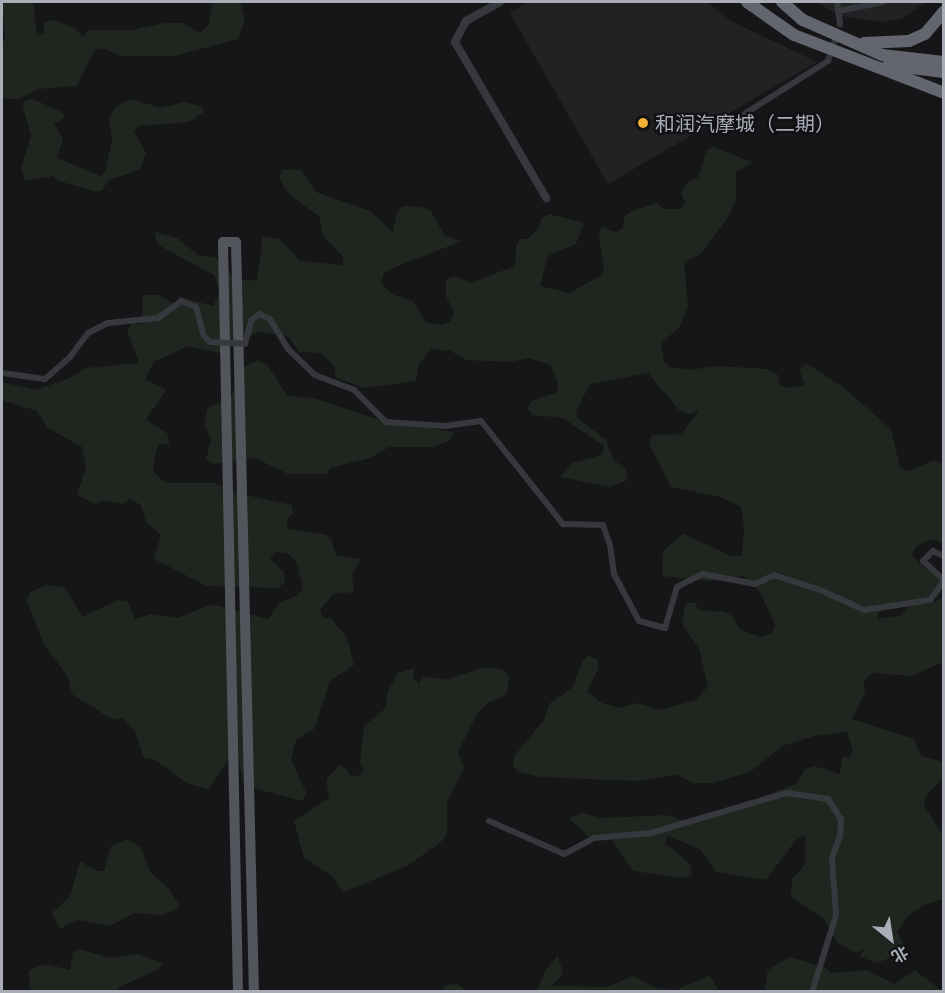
<!DOCTYPE html>
<meta charset="utf-8">
<style>
body{margin:0}
#map{position:relative;width:945px;height:993px;overflow:hidden;background:#161618;font-family:"Exo 2","Noto Sans SC",sans-serif}
div>[style]{position:absolute}
.built>*{inset:0;background:#222225}
.green>*{inset:0;background:#1e261f}
.minor-tunnel>*{height:6px;margin-top:-3px;transform-origin:0;background:repeating-linear-gradient(90deg,#333438 0 6px,transparent 0 9px)}
.minor>*{height:6px;margin:-3px;padding:0 3px;transform-origin:3px;border-radius:3px;background:#37383d}
.tertiary>*{height:8px;margin:-4px;padding:0 4px;transform-origin:4px;border-radius:4px;background:#37383d}
.primary>*{height:10px;margin:-5px;padding:0 5px;transform-origin:5px;border-radius:5px;background:#53555c}
.motorway>*{height:12px;margin:-6px;padding:0 6px;transform-origin:6px;border-radius:6px;background:#63666e}
.minor-bridge>*{height:6px;margin:-3px;padding:0 3px;transform-origin:3px;border-radius:3px;background:#37383d}
.dots>*{width:16px;height:16px;translate:-50% -50%;box-sizing:border-box;border:3px solid #111113;border-radius:50%}
span{translate:-50% -50%;white-space:nowrap;text-align:center;line-height:1.15;-webkit-text-stroke:4.5px #111113;paint-order:stroke}
.poi-label{font-size:20px;color:#a8adb8}
.left{translate:0 -50%;text-align:left}
.frame{position:absolute;inset:0;border:3px solid #a8adb8;pointer-events:none}
.north{position:absolute;left:861px;top:909px;width:60px;height:60px;-webkit-text-stroke:4px #111113;paint-order:stroke;rotate:150deg;font-size:16px;font-weight:700;line-height:24px;text-align:center;color:#a8adb8}
.north::after{content:'';display:block;margin:auto;width:21px;height:27px;background:#a8adb8;clip-path:polygon(50% 0,100% 100%,50% 72%,0 100%)}
</style>
<div id="map">
<div class="built">
<i style="clip-path:polygon(528px 2px,707px 2px,731px 21px,817px 62px,608px 184px,510px 13px)"></i>
<i style="clip-path:polygon(817px 2px,925px 2px,902px 19px,882px 22px,840px 16px)"></i>
</div>
<div class="green">
<i style="clip-path:polygon(2px 2px,33px 2px,37px 35px,44px 35px,44px 22px,54px 20px,74px 28px,83px 37px,89px 30px,133px 30px,163px 23px,183px 23px,200px 33px,209px 24px,213px 2px,240px 2px,245px 20px,238px 39px,175px 56px,122px 56px,101px 48px,94px 51px,77px 86px,38px 89px,20px 99px,2px 99px,2px 44px,5px 38px)"></i>
<i style="clip-path:polygon(32px 99px,63px 112px,65px 117px,54px 124px,63px 139px,57px 158px,100px 176px,105px 172px,112px 140px,109px 118px,116px 106px,131px 99px,161px 108px,185px 102px,201px 106px,204px 112px,189px 122px,138px 126px,134px 131px,146px 153px,140px 170px,109px 180px,101px 191px,94px 191px,58px 181px,53px 176px,25px 181px,21px 168px,31px 136px,23px 107px,25px 100px)"></i>
<i style="clip-path:polygon(evenodd,713px 147px,752px 162px,736px 172px,736px 200px,728px 217px,701px 254px,684px 262px,688px 305px,681px 325px,661px 344px,664px 361px,670px 367px,690px 370px,714px 366px,768px 369px,778px 375px,780px 385px,789px 388px,805px 385px,799px 369px,806px 363px,844px 388px,891px 429px,900px 468px,910px 471px,934px 460px,943px 464px,943px 543px,934px 539px,924px 542px,916px 547px,912px 555px,925px 569px,943px 576px,943px 588px,937px 597px,919px 602px,926px 605px,943px 598px,943px 662px,912px 676px,872px 673px,864px 681px,865px 692px,852px 719px,914px 739px,921px 756px,943px 762px,943px 778px,926px 796px,924px 805px,943px 836px,943px 899px,924px 905px,908px 916px,897px 932px,905px 947px,899px 954px,877px 963px,860px 957px,864px 949px,856px 953px,838px 943px,823px 918px,791px 897px,792px 879px,805px 864px,805px 835px,796px 840px,766px 880px,716px 872px,701px 850px,667px 835px,665px 843px,691px 865px,692px 875px,683px 878px,633px 871px,610px 837px,590px 838px,569px 818px,583px 813px,602px 818px,666px 815px,685px 821px,745px 803px,796px 784px,805px 769px,814px 766px,840px 774px,842px 757px,850px 757px,853px 750px,847px 732px,814px 736px,782px 746px,750px 772px,713px 783px,693px 783px,677px 775px,637px 781px,540px 777px,518px 772px,513px 765px,515px 755px,544px 720px,549px 704px,573px 687px,582px 661px,588px 656px,597px 659px,599px 667px,587px 692px,602px 703px,620px 708px,637px 703px,661px 710px,696px 700px,708px 686px,699px 649px,682px 624px,686px 603px,695px 603px,699px 610px,724px 612px,732px 616px,740px 630px,761px 637px,772px 634px,775px 625px,760px 592px,744px 576px,710px 581px,662px 576px,663px 551px,683px 534px,732px 556px,742px 556px,744px 527px,741px 507px,720px 497px,671px 487px,649px 444px,652px 435px,681px 434px,699px 411px,689px 414px,679px 410px,648px 373px,590px 384px,577px 409px,576px 417px,606px 440px,613px 459px,626px 470px,628px 480px,609px 487px,560px 477px,572px 463px,602px 455px,604px 446px,563px 418px,532px 415px,527px 408px,532px 401px,557px 392px,558px 383px,550px 365px,529px 358px,509px 362px,466px 360px,451px 351px,431px 349px,419px 364px,416px 381px,365px 388px,336px 378px,334px 366px,321px 353px,299px 352px,289px 337px,258px 332px,219px 353px,188px 346px,154px 362px,145px 379px,167px 390px,146px 419px,168px 434px,169px 444px,158px 445px,154px 462px,153px 471px,159px 477px,166px 483px,215px 483px,233px 492px,291px 505px,293px 513px,287px 520px,287px 529px,324px 534px,331px 538px,336px 555px,361px 559px,352px 575px,354px 592px,333px 594px,320px 610px,323px 618px,331px 618px,347px 638px,354px 665px,330px 681px,314px 729px,296px 740px,291px 759px,306px 792px,303px 801px,244px 786px,238px 758px,230px 757px,209px 789px,188px 784px,155px 760px,144px 758px,135px 731px,123px 718px,113px 720px,72px 694px,68px 677px,44px 645px,27px 601px,30px 592px,47px 585px,65px 588px,83px 617px,118px 600px,127px 601px,135px 619px,151px 614px,178px 618px,212px 604px,268px 619px,279px 603px,298px 595px,303px 588px,296px 561px,288px 554px,277px 552px,270px 559px,284px 572px,285px 582px,278px 588px,207px 586px,154px 559px,161px 535px,146px 522px,141px 505px,130px 499px,123px 504px,104px 500px,95px 504px,77px 495px,86px 467px,82px 447px,48px 428px,37px 411px,2px 400px,2px 382px,35px 390px,70px 378px,86px 368px,139px 363px,127px 330px,132px 324px,143px 324px,142px 295px,159px 295px,176px 305px,180px 297px,213px 306px,220px 292px,214px 275px,162px 247px,156px 241px,155px 232px,177px 238px,198px 255px,215px 257px,223px 262px,232px 277px,249px 281px,257px 279px,263px 236px,280px 239px,300px 261px,343px 265px,343px 257px,323px 235px,319px 216px,291px 196px,283px 186px,279px 176px,283px 169px,301px 170px,316px 192px,370px 211px,393px 232px,397px 212px,403px 206px,421px 207px,430px 210px,445px 236px,462px 241px,393px 268px,384px 273px,381px 283px,394px 295px,413px 301px,426px 323px,442px 325px,450px 322px,454px 313px,446px 296px,446px 279px,455px 276px,471px 283px,515px 266px,516px 246px,520px 239px,528px 239px,539px 227px,541px 219px,549px 214px,584px 223px,576px 244px,548px 256px,540px 286px,570px 293px,600px 276px,604px 268px,599px 237px,602px 227px,616px 232px,623px 228px,624px 217px,632px 211px,657px 203px,663px 209px,680px 209px,685px 203px,681px 194px,685px 185px,698px 177px,707px 150px,713px 147px,910px 605px,900px 616px,877px 619px,879px 612px,910px 605px)"></i>
<i style="clip-path:polygon(258px 360px,267px 365px,288px 396px,314px 398px,380px 420px,455px 432px,449px 441px,432px 447px,389px 447px,370px 458px,330px 468px,327px 474px,288px 474px,255px 458px,213px 464px,206px 459px,211px 440px,204px 423px,208px 407px,230px 400px,242px 368px)"></i>
<i style="clip-path:polygon(485px 667px,502px 669px,509px 676px,508px 687px,506px 695px,487px 703px,476px 716px,458px 752px,464px 768px,447px 802px,447px 833px,441px 842px,407px 866px,343px 892px,332px 876px,304px 858px,294px 821px,329px 798px,326px 780px,339px 765px,345px 767px,350px 775px,358px 776px,364px 771px,360px 762px,364px 726px,385px 709px,388px 691px,398px 673px,415px 668px,413px 677px,419px 684px,422px 677px,448px 679px)"></i>
<i style="clip-path:polygon(127px 839px,141px 847px,150px 872px,170px 890px,180px 907px,163px 915px,134px 913px,110px 926px,77px 920px,60px 929px,52px 913px,70px 896px,80px 861px,96px 871px,104px 871px,111px 846px)"></i>
<i style="clip-path:polygon(80px 949px,109px 958px,137px 954px,163px 963px,157px 970px,119px 987px,118px 991px,30px 991px,29px 970px,45px 964px,70px 970px,73px 952px)"></i>
<i style="clip-path:polygon(558px 956px,563px 973px,552px 986px,607px 987px,633px 976px,656px 988px,676px 990px,710px 975px,718px 990px,718px 992px,537px 991px,546px 969px)"></i>
<i style="clip-path:polygon(790px 957px,824px 967px,831px 973px,867px 970px,894px 984px,915px 970px,943px 992px,764px 992px,768px 970px)"></i>
<i style="clip-path:polygon(457px 984px,467px 991px,440px 991px,447px 985px)"></i>
</div>
<div class="minor-tunnel">
<i style="left:828px;top:61px;width:40px;rotate:-72deg"></i>
</div>
<div class="minor">
<i style="left:837px;top:2px;width:21px;rotate:82deg"></i>
<i style="left:838px;top:11px;width:46px;rotate:-11.3deg"></i>
<i style="left:727px;top:125px;width:120px;rotate:-32.4deg"></i>
<i style="left:245px;top:344px;width:24px;rotate:-75deg"></i>
<i style="left:251px;top:321px;width:11px;rotate:-41deg"></i>
<i style="left:259px;top:314px;width:12px;rotate:24deg"></i>
<i style="left:270px;top:319px;width:35px;rotate:59deg"></i>
<i style="left:288px;top:349px;width:37px;rotate:44deg"></i>
<i style="left:315px;top:375px;width:42px;rotate:21deg"></i>
<i style="left:354px;top:390px;width:45px;rotate:45deg"></i>
<i style="left:386px;top:422px;width:59px;rotate:3.9deg"></i>
<i style="left:445px;top:426px;width:36px;rotate:-8deg"></i>
<i style="left:481px;top:421px;width:132px;rotate:51.5deg"></i>
<i style="left:563px;top:524px;width:40px;rotate:1.4deg"></i>
<i style="left:603px;top:525px;width:21px;rotate:71deg"></i>
<i style="left:610px;top:545px;width:29px;rotate:82deg"></i>
<i style="left:614px;top:574px;width:53px;rotate:62deg"></i>
<i style="left:639px;top:621px;width:27px;rotate:15deg"></i>
<i style="left:665px;top:628px;width:43px;rotate:-73.7deg"></i>
<i style="left:677px;top:587px;width:29px;rotate:-27deg"></i>
<i style="left:703px;top:574px;width:53px;rotate:10.9deg"></i>
<i style="left:755px;top:584px;width:21px;rotate:-25deg"></i>
<i style="left:774px;top:575px;width:48px;rotate:18.1deg"></i>
<i style="left:820px;top:590px;width:48px;rotate:24.4deg"></i>
<i style="left:864px;top:610px;width:67px;rotate:-8.6deg"></i>
<i style="left:930px;top:600px;width:24px;rotate:-54deg"></i>
<i style="left:2px;top:373px;width:43px;rotate:7.9deg"></i>
<i style="left:45px;top:379px;width:33px;rotate:-41deg"></i>
<i style="left:70px;top:357px;width:30px;rotate:-53deg"></i>
<i style="left:88px;top:333px;width:22px;rotate:-27deg"></i>
<i style="left:108px;top:323px;width:50px;rotate:-5.7deg"></i>
<i style="left:158px;top:318px;width:29px;rotate:-36deg"></i>
<i style="left:181px;top:301px;width:16px;rotate:22deg"></i>
<i style="left:196px;top:307px;width:30px;rotate:75deg"></i>
<i style="left:204px;top:336px;width:8px;rotate:45deg"></i>
<i style="left:944px;top:556px;width:12px;rotate:-156deg"></i>
<i style="left:933px;top:551px;width:14px;rotate:135deg"></i>
<i style="left:923px;top:561px;width:28px;rotate:42deg"></i>
<i style="left:489px;top:821px;width:82px;rotate:23.7deg"></i>
<i style="left:564px;top:854px;width:34px;rotate:-28deg"></i>
<i style="left:594px;top:838px;width:57px;rotate:-5deg"></i>
<i style="left:651px;top:833px;width:142px;rotate:-16.4deg"></i>
<i style="left:787px;top:793px;width:41px;rotate:8.3deg"></i>
<i style="left:828px;top:799px;width:24px;rotate:57deg"></i>
<i style="left:841px;top:819px;width:17px;rotate:93deg"></i>
<i style="left:840px;top:836px;width:23px;rotate:110deg"></i>
<i style="left:832px;top:858px;width:57px;rotate:86deg"></i>
<i style="left:836px;top:915px;width:81px;rotate:107.3deg"></i>
</div>
<div class="tertiary">
<i style="left:500px;top:2px;width:39px;rotate:151deg"></i>
<i style="left:466px;top:21px;width:24px;rotate:118deg"></i>
<i style="left:455px;top:42px;width:181px;rotate:59.7deg"></i>
</div>
<div class="primary">
<i style="left:238px;top:992px;width:750px;rotate:-91.15deg"></i>
<i style="left:223px;top:242px;width:13px"></i>
<i style="left:236px;top:242px;width:750px;rotate:88.63deg"></i>
</div>
<div class="motorway">
<i style="left:747px;top:2px;width:57px;rotate:35.1deg"></i>
<i style="left:794px;top:35px;width:161px;rotate:21.1deg"></i>
<i style="left:782px;top:2px;width:28px;rotate:41deg"></i>
<i style="left:803px;top:20px;width:86px;rotate:23.9deg"></i>
<i style="left:882px;top:55px;width:62px;rotate:6.4deg"></i>
<i style="left:864px;top:43px;width:45px;rotate:-2.5deg"></i>
<i style="left:909px;top:41px;width:17px;rotate:-24deg"></i>
<i style="left:925px;top:34px;width:30px;rotate:-50deg"></i>
<i style="left:888px;top:65px;width:56px;rotate:7.1deg"></i>
</div>
<div class="minor-bridge">
<i style="left:210px;top:342px;width:35px;rotate:3deg"></i>
</div>
<div class="dots">
<i style="left:643px;top:123px;background:#f2b134"></i>
</div>
<div class="poi-label">
<span class="left" style="left:655px;top:123px">和润汽摩城（二期）</span>
</div>
<div class="frame"></div>
<div class="north">北</div>
</div>
